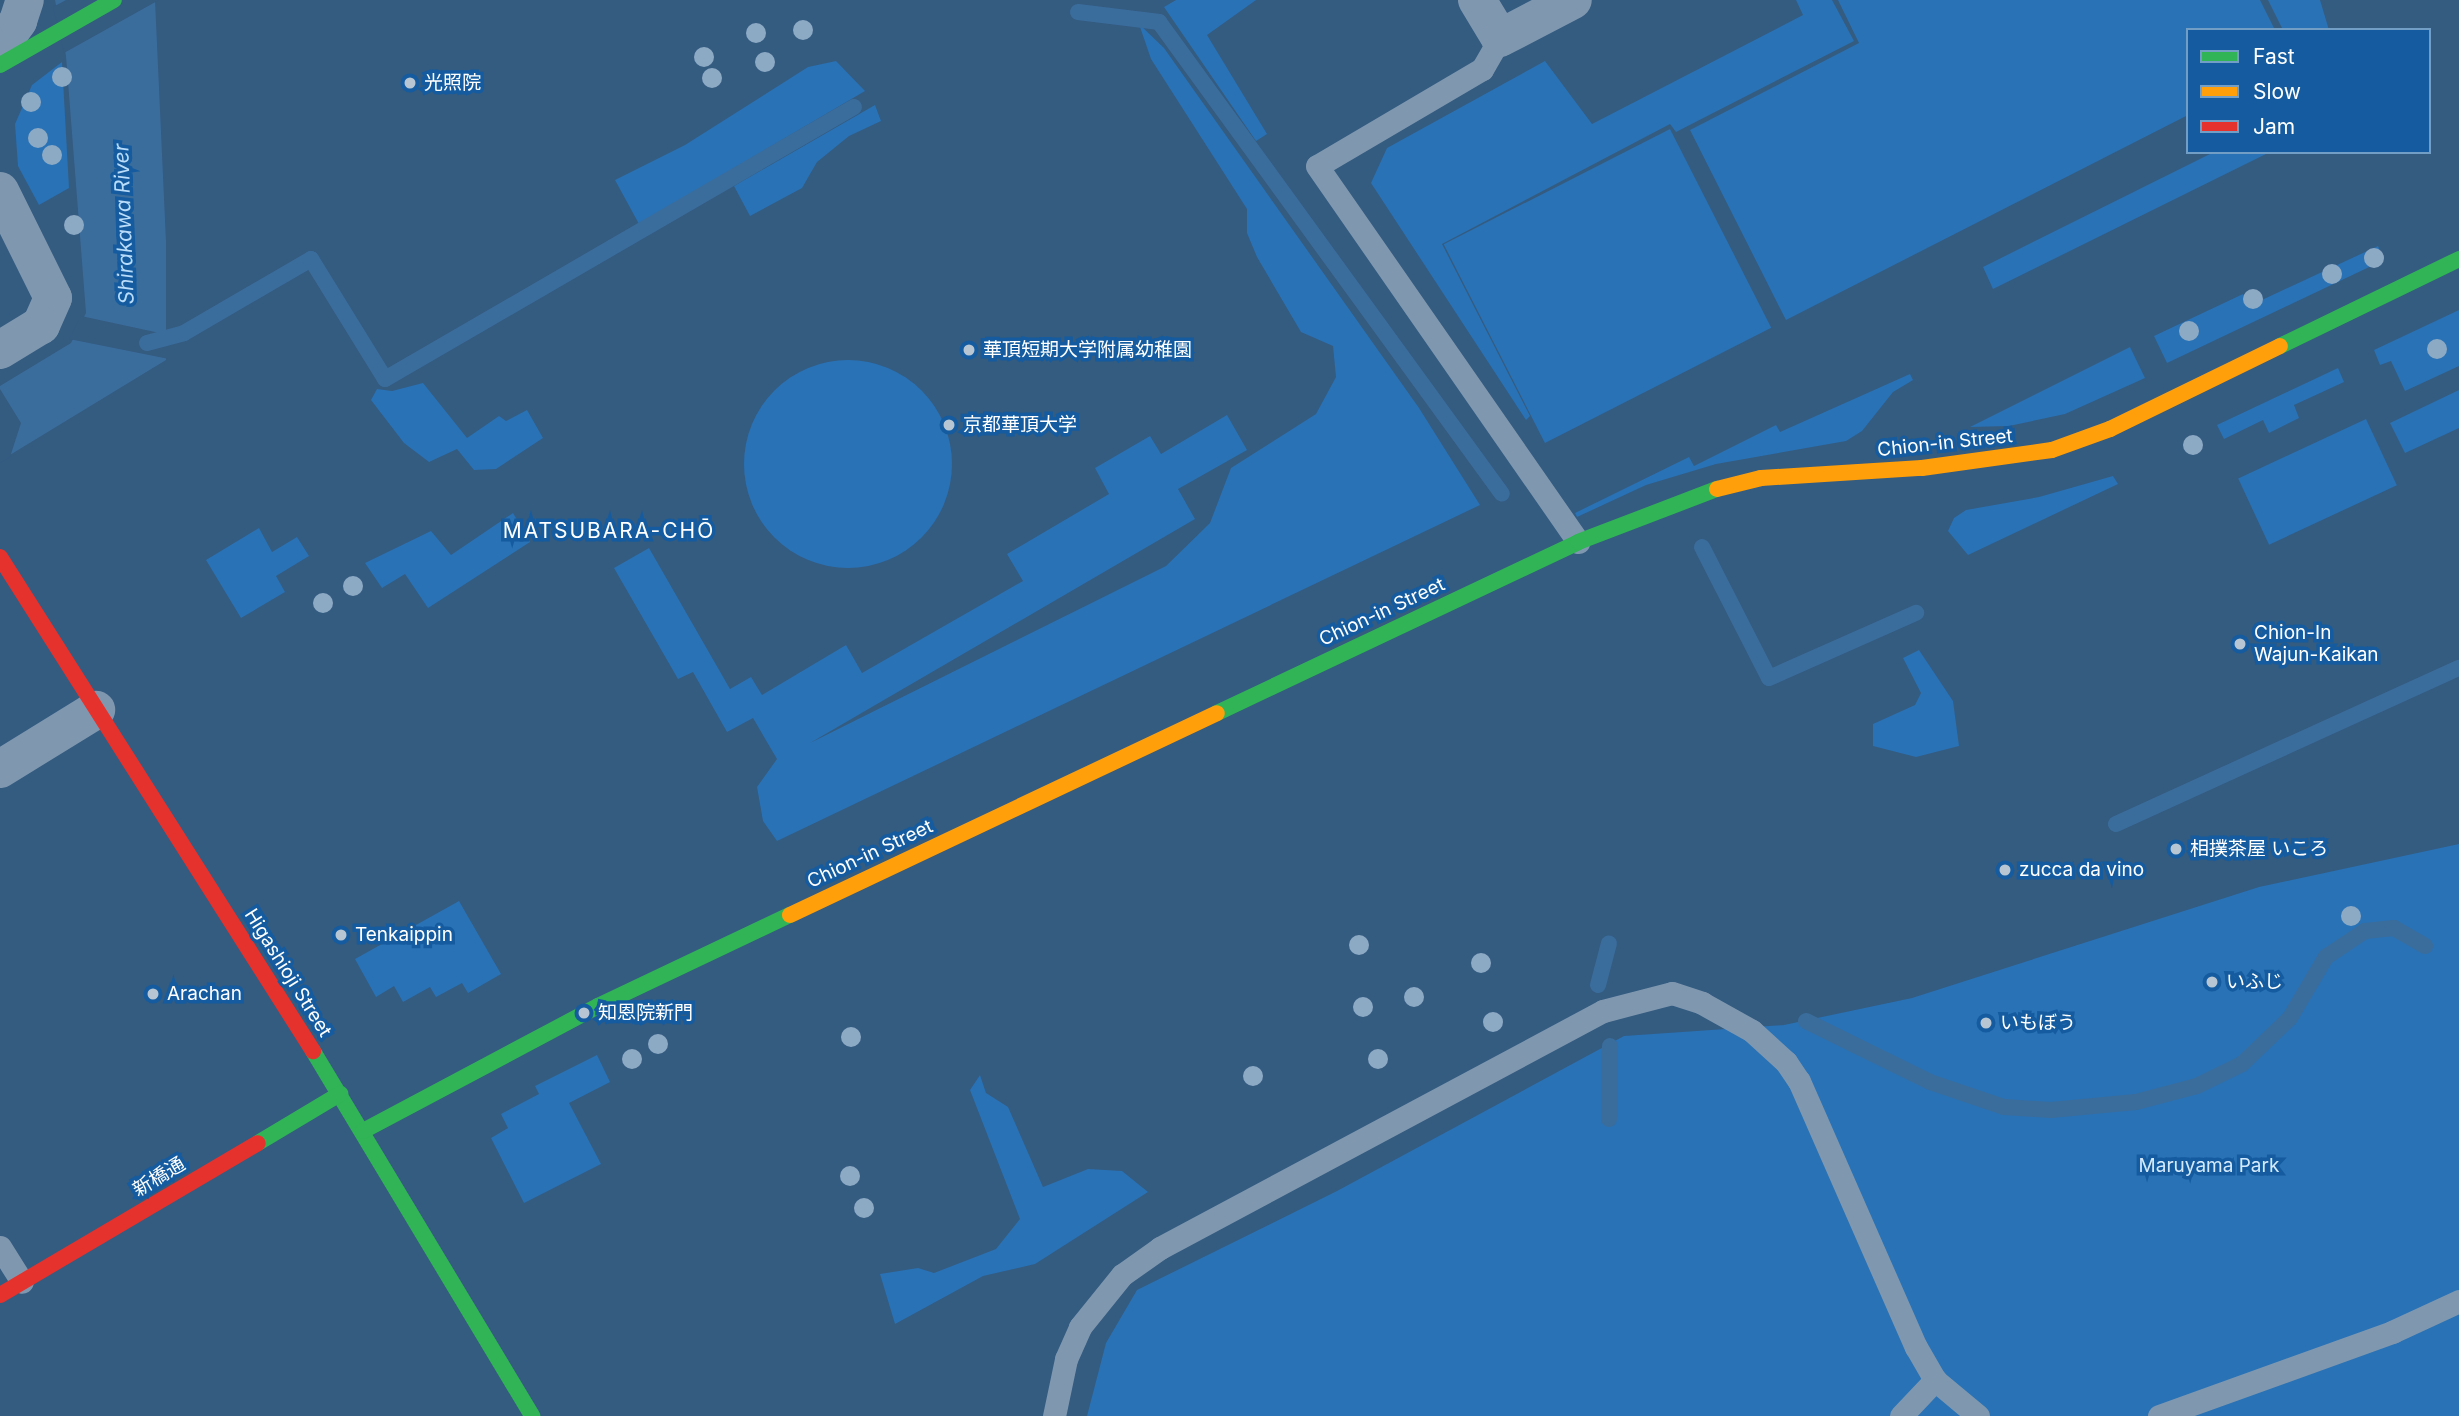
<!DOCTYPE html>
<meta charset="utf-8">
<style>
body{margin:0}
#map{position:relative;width:2459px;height:1416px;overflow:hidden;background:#345b80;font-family:Inter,"Noto Sans JP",sans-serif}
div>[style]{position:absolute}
.green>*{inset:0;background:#2972b5;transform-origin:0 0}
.round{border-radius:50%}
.water>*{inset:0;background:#3b6d9c}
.pier>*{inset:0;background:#345b80}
.stream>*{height:16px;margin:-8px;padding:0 8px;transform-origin:8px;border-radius:8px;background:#3b6d9c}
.lane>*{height:23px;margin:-11.5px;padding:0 11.5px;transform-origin:11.5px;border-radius:11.5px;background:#7f98b0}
.street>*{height:38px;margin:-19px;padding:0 19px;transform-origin:19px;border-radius:19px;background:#7f98b0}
.fast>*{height:16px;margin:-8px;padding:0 8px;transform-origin:8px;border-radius:8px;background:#30b455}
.slow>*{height:16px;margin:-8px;padding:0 8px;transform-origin:8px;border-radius:8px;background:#ff9f0a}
.jam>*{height:16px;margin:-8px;padding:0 8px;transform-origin:8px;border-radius:8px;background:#e5322d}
.trees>*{width:20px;height:20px;margin:-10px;border-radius:50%;background:#8daac5}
.dots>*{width:19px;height:19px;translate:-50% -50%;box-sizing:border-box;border:4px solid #145c9f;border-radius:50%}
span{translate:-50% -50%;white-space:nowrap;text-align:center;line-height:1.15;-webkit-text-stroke:7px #145c9f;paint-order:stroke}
.poi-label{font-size:19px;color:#fff}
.left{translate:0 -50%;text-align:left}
.street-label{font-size:19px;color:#fff}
.park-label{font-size:19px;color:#d5eafd}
.water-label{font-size:21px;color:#b9dcfa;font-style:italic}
.neighbourhood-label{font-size:21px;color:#fff;letter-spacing:2px}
.legend{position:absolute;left:2186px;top:28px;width:245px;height:126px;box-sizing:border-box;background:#145c9f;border:2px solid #729dc5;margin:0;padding:9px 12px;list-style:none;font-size:21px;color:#fff}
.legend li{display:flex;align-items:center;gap:14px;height:35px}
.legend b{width:35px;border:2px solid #729dc5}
</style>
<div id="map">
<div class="green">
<i style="clip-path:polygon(1176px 0,1256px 0,1207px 35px,1267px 134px,1256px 141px,1164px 7px)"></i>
<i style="clip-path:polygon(1796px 0,1832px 0,1854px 41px,1676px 132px,1670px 124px,1442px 244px,1530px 416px,1526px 420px,1371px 183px,1387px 148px,1545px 61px,1592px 124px,1803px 15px)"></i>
<i style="clip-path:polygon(1838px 0,2260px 0,2275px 30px,2188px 30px,2188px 115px,1786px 320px,1690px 130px,1859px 43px)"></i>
<i style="clip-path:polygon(2268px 0,2320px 0,2329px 30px,2283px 30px)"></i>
<i style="clip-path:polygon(1139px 24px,1164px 48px,1419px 408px,1480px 505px,777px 841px,763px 821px,757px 787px,777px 759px,753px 718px,727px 732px,693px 672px,678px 679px,614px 568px,649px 548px,730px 689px,751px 677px,762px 695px,846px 645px,862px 673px,1023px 581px,1007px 554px,1109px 494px,1095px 468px,1150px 436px,1161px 454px,1227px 415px,1247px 450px,1178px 489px,1195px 519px,810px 743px,1166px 566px,1210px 523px,1231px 468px,1316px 414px,1336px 377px,1333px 346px,1301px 332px,1257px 257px,1247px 233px,1247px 209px,1151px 59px)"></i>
<i style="clip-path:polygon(836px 61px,865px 91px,639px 224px,615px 180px,685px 145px,808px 67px)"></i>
<i style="clip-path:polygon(62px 62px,69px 188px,39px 205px,18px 166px,15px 124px,32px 85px)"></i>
<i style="clip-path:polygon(875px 105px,881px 121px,849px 136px,817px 162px,802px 188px,750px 216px,734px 186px)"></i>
<i style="left:1670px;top:129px;width:223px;height:254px;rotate:63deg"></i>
<i style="clip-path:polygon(2214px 152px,2270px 152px,1993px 289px,1983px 267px)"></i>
<i style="clip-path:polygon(2378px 246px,2384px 260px,2167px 363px,2154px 336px,2243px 294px,2249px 306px)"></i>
<i style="clip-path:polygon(2459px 310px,2459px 366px,2405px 391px,2391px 361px,2380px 365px,2374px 350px)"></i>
<i style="clip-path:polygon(2130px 347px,2145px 378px,2065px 414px,2009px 426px,1970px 427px)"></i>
<i class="round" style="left:744px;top:360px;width:208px;height:208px"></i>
<i style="clip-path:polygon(2338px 368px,2344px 382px,2294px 405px,2299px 418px,2269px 433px,2263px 420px,2224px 439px,2217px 425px)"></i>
<i style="clip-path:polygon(1910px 374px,1913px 380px,1893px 392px,1862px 431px,1846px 441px,1716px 464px,1646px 485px,1577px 517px,1575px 513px,1689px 457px,1694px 466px,1776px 425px,1780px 432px)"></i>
<i style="clip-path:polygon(423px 383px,467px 438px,499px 416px,506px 421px,527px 410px,543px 438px,496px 469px,474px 470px,457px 449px,429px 462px,404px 443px,371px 400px,377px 389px,392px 391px)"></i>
<i style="clip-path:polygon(2459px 390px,2459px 428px,2405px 453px,2390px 423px)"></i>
<i style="left:2366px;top:419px;width:73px;height:141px;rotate:65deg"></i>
<i style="clip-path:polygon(2113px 476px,2118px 484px,1968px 555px,1948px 531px,1954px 518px,1966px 510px,2039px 497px)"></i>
<i style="clip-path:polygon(513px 513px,530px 542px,428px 608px,405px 574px,382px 588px,365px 563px,431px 531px,451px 555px)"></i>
<i style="clip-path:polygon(259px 528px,272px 552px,297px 537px,309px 556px,276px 576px,285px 592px,241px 618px,206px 560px)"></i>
<i style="clip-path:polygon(1919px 650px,1953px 701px,1959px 746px,1916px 757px,1873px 746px,1873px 724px,1915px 705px,1921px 693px,1903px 658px)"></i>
<i style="clip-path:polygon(2459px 844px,2459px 1416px,1087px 1416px,1106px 1343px,1137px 1290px,1337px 1191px,1624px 1036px,1784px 1025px,1912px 998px,2259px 887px)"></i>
<i style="clip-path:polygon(459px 901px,501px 974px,468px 993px,462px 983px,436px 997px,430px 987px,403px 1002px,394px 986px,376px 997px,355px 959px)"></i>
<i style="clip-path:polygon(597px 1055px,610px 1082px,569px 1103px,601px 1164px,524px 1203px,491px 1138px,508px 1128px,501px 1114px,539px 1094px,535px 1086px)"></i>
<i style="clip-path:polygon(980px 1075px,986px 1093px,1008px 1107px,1043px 1187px,1088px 1169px,1122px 1171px,1148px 1192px,1035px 1264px,983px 1276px,895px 1324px,880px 1274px,918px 1268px,934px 1273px,996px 1249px,1020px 1219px,970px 1090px)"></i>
</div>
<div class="water">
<i style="clip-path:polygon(55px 0,155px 0,166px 242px,166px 360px,0 461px,0 386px,71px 343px,86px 313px,66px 56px)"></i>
</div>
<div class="pier">
<i style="clip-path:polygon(66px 0,159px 0,64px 53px,53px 7px)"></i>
<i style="clip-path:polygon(81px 316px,169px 335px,169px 359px,69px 339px)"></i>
<i style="clip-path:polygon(0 389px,21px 423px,10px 457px,0 463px)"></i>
</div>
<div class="stream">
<i style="left:1078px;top:12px;width:82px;rotate:7deg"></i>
<i style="left:1159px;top:22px;width:583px;rotate:53.99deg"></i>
<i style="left:147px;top:343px;width:38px;rotate:-15deg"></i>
<i style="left:184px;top:333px;width:147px;rotate:-30.2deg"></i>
<i style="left:311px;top:259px;width:141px;rotate:58.3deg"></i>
<i style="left:385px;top:379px;width:542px;rotate:-30.11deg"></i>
<i style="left:1702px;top:547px;width:147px;rotate:62.9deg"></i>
<i style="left:1769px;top:678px;width:161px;rotate:-23.9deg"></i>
<i style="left:2116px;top:824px;width:377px;rotate:-24.5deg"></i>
<i style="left:1598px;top:985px;width:43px;rotate:-75.3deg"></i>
<i style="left:1806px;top:1021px;width:138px;rotate:26.2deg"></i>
<i style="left:1930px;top:1082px;width:78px;rotate:18.7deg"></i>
<i style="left:2004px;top:1107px;width:47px;rotate:3.7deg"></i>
<i style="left:2051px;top:1110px;width:85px;rotate:-5.4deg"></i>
<i style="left:2136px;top:1102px;width:63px;rotate:-14.7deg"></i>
<i style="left:2197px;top:1086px;width:50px;rotate:-26.1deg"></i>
<i style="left:2242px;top:1064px;width:66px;rotate:-43.8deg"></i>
<i style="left:2290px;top:1018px;width:71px;rotate:-59.5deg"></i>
<i style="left:2326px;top:957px;width:47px;rotate:-33.7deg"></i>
<i style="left:2365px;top:931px;width:29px;rotate:-6deg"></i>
<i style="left:2394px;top:928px;width:36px;rotate:30deg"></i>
<i style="left:1609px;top:1119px;width:73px;rotate:-89.2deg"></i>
</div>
<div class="lane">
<i style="left:1500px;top:38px;width:36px;rotate:120deg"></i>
<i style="left:1482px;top:69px;width:191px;rotate:149.5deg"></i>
<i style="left:1317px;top:166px;width:458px;rotate:55.2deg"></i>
<i style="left:0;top:1247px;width:41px;rotate:57.8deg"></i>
<i style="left:1054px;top:1416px;width:58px;rotate:-78.1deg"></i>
<i style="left:1066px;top:1359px;width:35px;rotate:-66deg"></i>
<i style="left:1080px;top:1327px;width:67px;rotate:-51.1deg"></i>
<i style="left:1122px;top:1275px;width:47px;rotate:-35.4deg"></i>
<i style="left:1160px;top:1248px;width:502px;rotate:-28.15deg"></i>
<i style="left:1603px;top:1011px;width:71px;rotate:-14.6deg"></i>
<i style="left:1672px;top:993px;width:32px;rotate:18deg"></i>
<i style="left:1702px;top:1003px;width:57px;rotate:29.2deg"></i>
<i style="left:1752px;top:1031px;width:46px;rotate:42.4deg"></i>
<i style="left:1786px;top:1062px;width:23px;rotate:56deg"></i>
<i style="left:1799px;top:1081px;width:291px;rotate:66.3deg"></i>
<i style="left:1916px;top:1347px;width:38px;rotate:60deg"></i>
<i style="left:1935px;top:1380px;width:56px;rotate:39.9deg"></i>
<i style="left:1901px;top:1416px;width:50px;rotate:-46.6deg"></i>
<i style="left:2159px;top:1416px;width:248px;rotate:-19.8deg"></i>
<i style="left:2392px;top:1332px;width:74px;rotate:-24.8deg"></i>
</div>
<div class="street">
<i style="left:1477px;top:0;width:44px;rotate:58.8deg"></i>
<i style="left:1500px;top:38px;width:82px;rotate:-27.5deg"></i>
<i style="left:0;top:46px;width:31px;rotate:-54deg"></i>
<i style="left:18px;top:21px;width:22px;rotate:-72deg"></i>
<i style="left:0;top:191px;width:119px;rotate:63.6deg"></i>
<i style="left:53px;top:298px;width:30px;rotate:114deg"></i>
<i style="left:41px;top:325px;width:48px;rotate:148.6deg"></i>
<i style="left:0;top:769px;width:113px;rotate:-31.6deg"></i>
</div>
<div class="fast">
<i style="left:0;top:65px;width:131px;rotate:-29.7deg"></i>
<i style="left:2280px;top:346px;width:199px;rotate:-25.9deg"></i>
<i style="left:1217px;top:713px;width:399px;rotate:-25.3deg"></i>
<i style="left:1578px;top:542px;width:149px;rotate:-20.9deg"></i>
<i style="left:313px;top:1051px;width:426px;rotate:59deg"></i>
<i style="left:363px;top:1131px;width:266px;rotate:-28deg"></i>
<i style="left:598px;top:1006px;width:212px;rotate:-25.4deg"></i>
<i style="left:258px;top:1143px;width:96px;rotate:-30.9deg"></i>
</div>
<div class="slow">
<i style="left:1717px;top:489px;width:45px;rotate:-14deg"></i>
<i style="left:1761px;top:478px;width:161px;rotate:-3.6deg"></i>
<i style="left:1922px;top:468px;width:131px;rotate:-7.9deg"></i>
<i style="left:2052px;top:450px;width:62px;rotate:-19.9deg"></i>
<i style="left:2110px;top:429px;width:189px;rotate:-26deg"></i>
<i style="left:790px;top:915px;width:472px;rotate:-25.3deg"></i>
</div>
<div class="jam">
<i style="left:0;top:557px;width:585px;rotate:57.64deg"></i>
<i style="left:0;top:1295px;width:299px;rotate:-30.5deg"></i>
</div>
<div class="trees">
<i style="left:803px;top:30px"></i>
<i style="left:756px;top:33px"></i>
<i style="left:704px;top:57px"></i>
<i style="left:765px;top:62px"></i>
<i style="left:62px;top:77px"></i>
<i style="left:712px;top:78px"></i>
<i style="left:31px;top:102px"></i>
<i style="left:38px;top:138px"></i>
<i style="left:52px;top:155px"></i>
<i style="left:74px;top:225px"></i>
<i style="left:2374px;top:258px"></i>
<i style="left:2332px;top:274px"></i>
<i style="left:2253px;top:299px"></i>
<i style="left:2189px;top:331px"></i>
<i style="left:2437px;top:349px"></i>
<i style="left:2193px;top:445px"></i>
<i style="left:353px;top:586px"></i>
<i style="left:323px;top:603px"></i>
<i style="left:2351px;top:916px"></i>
<i style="left:1359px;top:945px"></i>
<i style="left:1481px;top:963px"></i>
<i style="left:1414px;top:997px"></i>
<i style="left:1363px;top:1007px"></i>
<i style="left:1493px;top:1022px"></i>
<i style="left:851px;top:1037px"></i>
<i style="left:658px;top:1044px"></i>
<i style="left:632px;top:1059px"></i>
<i style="left:1378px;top:1059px"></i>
<i style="left:1253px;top:1076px"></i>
<i style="left:850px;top:1176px"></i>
<i style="left:864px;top:1208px"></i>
</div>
<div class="dots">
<i style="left:410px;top:83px;background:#b8c6d3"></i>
<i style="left:969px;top:350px;background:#b8c6d3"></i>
<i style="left:949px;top:425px;background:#b8c6d3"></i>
<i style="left:2240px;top:644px;background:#b8c6d3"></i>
<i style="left:2176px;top:849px;background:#b8c6d3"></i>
<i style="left:2005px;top:870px;background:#b8c6d3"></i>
<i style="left:341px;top:935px;background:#b8c6d3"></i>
<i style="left:2212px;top:982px;background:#b8c6d3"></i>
<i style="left:153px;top:994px;background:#b8c6d3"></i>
<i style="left:584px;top:1013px;background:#b8c6d3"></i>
<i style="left:1986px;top:1023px;background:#b8c6d3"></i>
</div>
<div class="poi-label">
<span class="left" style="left:424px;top:83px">光照院</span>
<span class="left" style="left:983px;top:350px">華頂短期大学附属幼稚園</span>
<span class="left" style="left:963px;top:425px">京都華頂大学</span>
<span class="left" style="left:2254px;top:644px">Chion-In<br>Wajun-Kaikan</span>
<span class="left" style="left:2190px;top:849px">相撲茶屋 いころ</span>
<span class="left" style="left:2019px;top:870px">zucca da vino</span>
<span class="left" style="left:355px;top:935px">Tenkaippin</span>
<span class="left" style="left:2226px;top:982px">いふじ</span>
<span class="left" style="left:167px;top:994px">Arachan</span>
<span class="left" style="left:598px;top:1013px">知恩院新門</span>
<span class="left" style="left:2000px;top:1023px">いもぼう</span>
</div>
<div class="street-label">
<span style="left:1945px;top:443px;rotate:-6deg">Chion-in Street</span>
<span style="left:1382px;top:612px;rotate:-25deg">Chion-in Street</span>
<span style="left:870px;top:854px;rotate:-25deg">Chion-in Street</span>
<span style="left:288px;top:973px;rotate:58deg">Higashioji Street</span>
<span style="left:159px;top:1177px;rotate:-31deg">新橋通</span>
</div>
<div class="park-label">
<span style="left:2209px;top:1166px">Maruyama Park</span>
</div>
<div class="water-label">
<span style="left:124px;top:224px;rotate:-92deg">Shirakawa River</span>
</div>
<div class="neighbourhood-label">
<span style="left:609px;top:531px">MATSUBARA-CHŌ</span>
</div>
<ul class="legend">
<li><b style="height:9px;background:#30b455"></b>Fast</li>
<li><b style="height:9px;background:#ff9f0a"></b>Slow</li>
<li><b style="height:9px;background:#e5322d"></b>Jam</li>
</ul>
</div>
